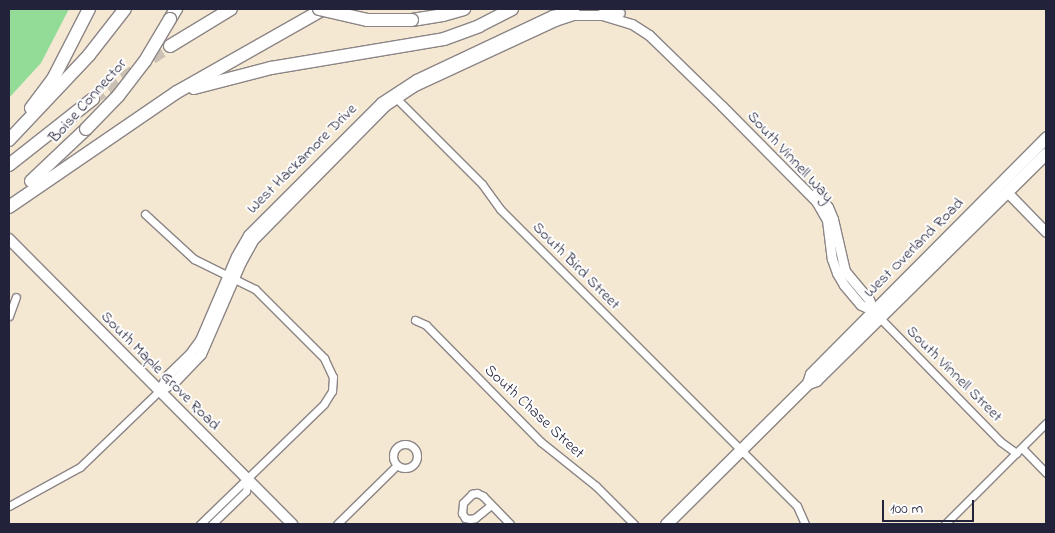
<!DOCTYPE html>
<style>
body{margin:0}
#map{position:relative;width:1055px;height:533px;overflow:hidden;background:#f5e8d2;font-family:"Indie Flower",sans-serif}
div>[style]{position:absolute}
.green>*{inset:0;background:#92dc98}
.motorway-tunnel>*{height:12px;margin-top:-6px;transform-origin:0;background:repeating-linear-gradient(90deg,#cbc0b4 0 12px,transparent 0 18px)}
.roads{filter:drop-shadow(1px 0 #8c8586) drop-shadow(-1px 0 #8c8586) drop-shadow(0 1px #8c8586) drop-shadow(0 -1px #8c8586)}
.minor>*{height:7px;margin:-3.5px;padding:0 3.5px;transform-origin:3.5px;border-radius:3.5px;background:#fff}
.minor>.ring{margin:-3.5px;padding:0;box-sizing:content-box;background:none;border:7px solid #fff;border-radius:50%}
.tertiary>*{height:9px;margin:-4.5px;padding:0 4.5px;transform-origin:4.5px;border-radius:4.5px;background:#fff}
.secondary>*{height:10px;margin:-5px;padding:0 5px;transform-origin:5px;border-radius:5px;background:#fff}
.primary>*{height:11px;margin:-5.5px;padding:0 5.5px;transform-origin:5.5px;border-radius:5.5px;background:#fff}
.motorway>*{height:12px;margin:-6px;padding:0 6px;transform-origin:6px;border-radius:6px;background:#fff}
.bridges{filter:drop-shadow(1px 0 #8c8586) drop-shadow(-1px 0 #8c8586) drop-shadow(0 1px #8c8586) drop-shadow(0 -1px #8c8586)}
.motorway-bridge>*{height:12px;margin:-6px;padding:0 6px;transform-origin:6px;border-radius:6px;background:#fff}
span{translate:-50% -50%;white-space:nowrap;text-align:center;line-height:1.15;-webkit-text-stroke:4px #fff;paint-order:stroke}
.street-label{font-size:16px;color:#22223b}
.frame{position:absolute;inset:0;border:10px solid #22223b;pointer-events:none}
.scale{position:absolute;left:882px;top:500px;width:92px;height:22px;box-sizing:border-box;border:2px solid #22223b;border-top:0;padding-left:6px;font-size:15px;line-height:18px;white-space:nowrap;color:#22223b;-webkit-text-stroke:4px #fff;paint-order:stroke}
</style>
<div id="map">
<div class="green">
<i style="clip-path:polygon(9px 9px,69px 9px,41px 63px,9px 98px)"></i>
</div>
<div class="motorway-tunnel">
<i style="left:93px;top:99px;width:93px;rotate:-34.5deg"></i>
</div>
<div class="roads">
<div class="minor">
<i style="left:396px;top:98px;width:122px;rotate:45deg"></i>
<i style="left:482px;top:184px;width:31px;rotate:54deg"></i>
<i style="left:500px;top:209px;width:420px;rotate:45deg"></i>
<i style="left:797px;top:506px;width:20px;rotate:66deg"></i>
<i style="left:145px;top:214px;width:67px;rotate:42.6deg"></i>
<i style="left:194px;top:259px;width:68px;rotate:26.2deg"></i>
<i style="left:255px;top:289px;width:98px;rotate:45deg"></i>
<i style="left:324px;top:358px;width:21px;rotate:65deg"></i>
<i style="left:333px;top:377px;width:14px;rotate:94deg"></i>
<i style="left:332px;top:391px;width:15px;rotate:122deg"></i>
<i style="left:324px;top:404px;width:173px;rotate:135.9deg"></i>
<i style="left:877px;top:315px;width:177px;rotate:45.7deg"></i>
<i style="left:1001px;top:442px;width:19px;rotate:36deg"></i>
<i style="left:9px;top:316px;width:20px;rotate:-70deg"></i>
<i style="left:415px;top:320px;width:12px;rotate:24deg"></i>
<i style="left:426px;top:325px;width:164px;rotate:45.5deg"></i>
<i style="left:541px;top:442px;width:70px;rotate:38.7deg"></i>
<i style="left:596px;top:486px;width:54px;rotate:45deg"></i>
<i class="ring" style="left:393px;top:444px;width:17px;height:17px"></i>
<i style="left:1022px;top:448px;width:35px;rotate:46deg"></i>
<i style="left:491px;top:505px;width:21px;rotate:141deg"></i>
<i style="left:475px;top:518px;width:5px;rotate:169deg"></i>
<i style="left:470px;top:519px;width:5px;rotate:-169deg"></i>
<i style="left:465px;top:518px;width:6px;rotate:-121deg"></i>
<i style="left:462px;top:513px;width:10px;rotate:-84deg"></i>
<i style="left:463px;top:503px;width:13px;rotate:-45deg"></i>
<i style="left:472px;top:494px;width:5px;rotate:-11deg"></i>
<i style="left:477px;top:493px;width:7px;rotate:27deg"></i>
<i style="left:483px;top:496px;width:39px;rotate:46deg"></i>
<i style="left:9px;top:506px;width:81px;rotate:-28.8deg"></i>
<i style="left:80px;top:467px;width:110px;rotate:-43.9deg"></i>
<i style="left:212px;top:524px;width:47px;rotate:-44.1deg"></i>
<i style="left:246px;top:491px;width:11px;rotate:-80deg"></i>
<i style="left:337px;top:524px;width:84px;rotate:-44.5deg"></i>
<i style="left:945px;top:524px;width:143px;rotate:-45deg"></i>
</div>
<div class="tertiary">
<i style="left:603px;top:9px;width:17px;rotate:13deg"></i>
<i style="left:1007px;top:192px;width:56px;rotate:45.7deg"></i>
<i style="left:816px;top:193px;width:18px;rotate:49deg"></i>
<i style="left:828px;top:207px;width:13px;rotate:67deg"></i>
<i style="left:833px;top:219px;width:53px;rotate:77deg"></i>
<i style="left:845px;top:271px;width:38px;rotate:50deg"></i>
<i style="left:869px;top:300px;width:12px;rotate:66deg"></i>
<i style="left:159px;top:391px;width:17px;rotate:-31deg"></i>
<i style="left:174px;top:382px;width:39px;rotate:-46deg"></i>
<i style="left:201px;top:354px;width:100px;rotate:-66.5deg"></i>
<i style="left:241px;top:262px;width:26px;rotate:-61deg"></i>
<i style="left:254px;top:239px;width:187px;rotate:-45.4deg"></i>
<i style="left:385px;top:106px;width:34px;rotate:-34deg"></i>
<i style="left:413px;top:87px;width:157px;rotate:-24.9deg"></i>
<i style="left:555px;top:21px;width:20px;rotate:-18deg"></i>
<i style="left:574px;top:15px;width:28px"></i>
<i style="left:602px;top:15px;width:31px;rotate:17deg"></i>
<i style="left:632px;top:24px;width:20px;rotate:33deg"></i>
<i style="left:649px;top:35px;width:102px;rotate:44.2deg"></i>
<i style="left:722px;top:106px;width:134px;rotate:45.3deg"></i>
<i style="left:816px;top:201px;width:22px;rotate:60deg"></i>
<i style="left:827px;top:220px;width:39px;rotate:83deg"></i>
<i style="left:832px;top:259px;width:15px;rotate:70deg"></i>
<i style="left:837px;top:273px;width:14px;rotate:60deg"></i>
<i style="left:844px;top:285px;width:26px;rotate:50deg"></i>
<i style="left:861px;top:305px;width:14px;rotate:25deg"></i>
<i style="left:159px;top:391px;width:18px;rotate:-61deg"></i>
<i style="left:168px;top:375px;width:29px;rotate:-44deg"></i>
<i style="left:189px;top:355px;width:19px;rotate:-54deg"></i>
<i style="left:200px;top:340px;width:91px;rotate:-66.8deg"></i>
<i style="left:236px;top:256px;width:24px;rotate:-60deg"></i>
<i style="left:248px;top:235px;width:188px;rotate:-45deg"></i>
<i style="left:381px;top:102px;width:42px;rotate:-33.3deg"></i>
<i style="left:416px;top:79px;width:150px;rotate:-25.2deg"></i>
<i style="left:552px;top:15px;width:23px;rotate:-13deg"></i>
</div>
<div class="secondary">
<i style="left:9px;top:239px;width:402px;rotate:45.2deg"></i>
</div>
<div class="primary">
<i style="left:808px;top:383px;width:9px;rotate:-72deg"></i>
<i style="left:811px;top:374px;width:334px;rotate:-45.2deg"></i>
<i style="left:666px;top:524px;width:200px;rotate:-44.8deg"></i>
<i style="left:808px;top:383px;width:9px;rotate:-21deg"></i>
<i style="left:816px;top:380px;width:323px;rotate:-44.6deg"></i>
</div>
<div class="motorway">
<i style="left:170px;top:19px;width:12px;rotate:-59deg"></i>
<i style="left:412px;top:20px;width:31px;rotate:-9deg"></i>
<i style="left:443px;top:15px;width:22px;rotate:-16deg"></i>
<i style="left:170px;top:46px;width:71px;rotate:-31.2deg"></i>
<i style="left:194px;top:88px;width:80px;rotate:-14.6deg"></i>
<i style="left:271px;top:68px;width:175px;rotate:-9.5deg"></i>
<i style="left:444px;top:39px;width:37px;rotate:-20deg"></i>
<i style="left:479px;top:26px;width:37px;rotate:-27deg"></i>
<i style="left:31px;top:108px;width:36px;rotate:-53deg"></i>
<i style="left:53px;top:79px;width:79px;rotate:-62.8deg"></i>
<i style="left:9px;top:140px;width:117px;rotate:-46.7deg"></i>
<i style="left:89px;top:55px;width:58px;rotate:-52deg"></i>
<i style="left:9px;top:165px;width:107px;rotate:-38.2deg"></i>
<i style="left:31px;top:181px;width:76px;rotate:-43.4deg"></i>
<i style="left:9px;top:207px;width:204px;rotate:-34.4deg"></i>
<i style="left:177px;top:92px;width:169px;rotate:-29.5deg"></i>
</div>
</div>
<div class="bridges">
<div class="motorway-bridge">
<i style="left:319px;top:9px;width:49px;rotate:12.9deg"></i>
<i style="left:367px;top:20px;width:45px"></i>
<i style="left:86px;top:129px;width:46px;rotate:-45.9deg"></i>
<i style="left:118px;top:96px;width:44px;rotate:-52.4deg"></i>
<i style="left:145px;top:61px;width:49px;rotate:-59.2deg"></i>
</div>
</div>
<div class="street-label">
<span style="left:88px;top:101px;rotate:-48deg">Boise Connector</span>
<span style="left:790px;top:157px;rotate:47deg">South Vinnell Way</span>
<span style="left:302px;top:159px;rotate:-45deg">West Hackamore Drive</span>
<span style="left:914px;top:248px;rotate:-45deg">West Overland Road</span>
<span style="left:576px;top:266px;rotate:45deg">South Bird Street</span>
<span style="left:160px;top:371px;rotate:45deg">South Maple Grove Road</span>
<span style="left:954px;top:374px;rotate:45deg">South Vinnell Street</span>
<span style="left:534px;top:412px;rotate:43deg">South Chase Street</span>
</div>
<div class="frame"></div>
<div class="scale">100 m</div>
</div>
